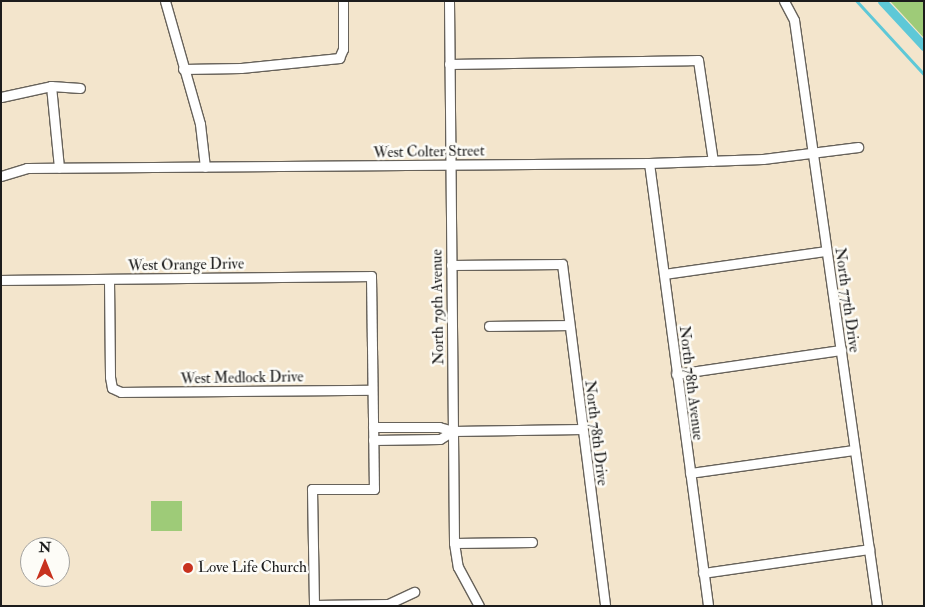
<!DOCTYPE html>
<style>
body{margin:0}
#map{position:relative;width:925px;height:607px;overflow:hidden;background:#f3e5cc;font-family:"IM FELL Double Pica",serif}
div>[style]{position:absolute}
.green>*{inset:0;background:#9ecb78;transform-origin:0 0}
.stream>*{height:2.5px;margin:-1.25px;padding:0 1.25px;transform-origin:1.25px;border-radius:1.25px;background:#5ec8d7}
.canal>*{height:9px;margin:-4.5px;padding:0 4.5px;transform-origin:4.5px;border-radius:4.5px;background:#5ec8d7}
.roads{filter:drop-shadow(1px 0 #67625a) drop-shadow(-1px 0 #67625a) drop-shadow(0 1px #67625a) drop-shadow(0 -1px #67625a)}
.minor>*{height:9px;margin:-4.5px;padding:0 4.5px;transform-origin:4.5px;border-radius:4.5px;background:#fff}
.dots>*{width:14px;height:14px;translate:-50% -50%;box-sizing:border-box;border:2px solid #fdfcf7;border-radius:50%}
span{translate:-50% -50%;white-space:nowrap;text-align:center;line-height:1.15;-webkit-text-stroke:5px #fdfcf7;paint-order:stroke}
.street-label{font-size:15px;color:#1c1c1c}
.poi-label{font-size:15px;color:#1c1c1c}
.left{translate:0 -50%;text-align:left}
.frame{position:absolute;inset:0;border:2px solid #1c1c1c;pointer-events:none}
.north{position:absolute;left:20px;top:537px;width:50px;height:50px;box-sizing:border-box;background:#fdfcf7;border:1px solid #a3a29f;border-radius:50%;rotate:0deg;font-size:14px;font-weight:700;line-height:20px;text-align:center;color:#1c1c1c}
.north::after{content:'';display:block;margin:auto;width:18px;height:22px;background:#c8321e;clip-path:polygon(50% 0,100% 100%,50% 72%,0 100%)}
</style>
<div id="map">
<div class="green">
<i style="clip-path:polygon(890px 1px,924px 1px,924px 38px,902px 14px)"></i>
<i style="left:151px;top:501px;width:31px;height:30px"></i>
</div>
<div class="stream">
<i style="left:857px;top:1px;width:99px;rotate:47.5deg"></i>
</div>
<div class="canal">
<i style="left:882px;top:1px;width:62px;rotate:47deg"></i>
</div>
<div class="roads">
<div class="minor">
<i style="left:165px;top:1px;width:128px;rotate:74.1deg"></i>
<i style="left:200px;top:124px;width:43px;rotate:83.4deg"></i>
<i style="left:449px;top:1px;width:542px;rotate:89.47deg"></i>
<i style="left:454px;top:543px;width:24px;rotate:81deg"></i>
<i style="left:458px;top:567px;width:44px;rotate:61.7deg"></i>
<i style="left:784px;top:1px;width:21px;rotate:62deg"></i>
<i style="left:794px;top:20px;width:592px;rotate:81.94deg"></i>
<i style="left:449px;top:64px;width:249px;rotate:-0.9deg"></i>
<i style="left:698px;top:60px;width:102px;rotate:81.6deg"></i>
<i style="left:183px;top:69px;width:58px;rotate:-1deg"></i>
<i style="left:241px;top:68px;width:99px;rotate:-5.8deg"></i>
<i style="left:339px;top:58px;width:10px;rotate:-66deg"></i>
<i style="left:343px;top:49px;width:48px;rotate:-90deg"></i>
<i style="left:51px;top:86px;width:82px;rotate:84.4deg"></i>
<i style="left:1px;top:97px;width:51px;rotate:-12.4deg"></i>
<i style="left:51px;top:86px;width:29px;rotate:4deg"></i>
<i style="left:649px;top:163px;width:447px;rotate:82.4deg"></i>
<i style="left:1px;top:176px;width:27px;rotate:-17deg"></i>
<i style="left:27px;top:168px;width:622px;rotate:-0.46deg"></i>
<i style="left:649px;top:163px;width:114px;rotate:-2deg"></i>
<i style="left:763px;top:159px;width:96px;rotate:-7.2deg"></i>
<i style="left:451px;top:265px;width:111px;rotate:-0.5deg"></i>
<i style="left:562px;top:264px;width:345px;rotate:82.8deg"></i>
<i style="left:664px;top:274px;width:164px;rotate:-8.1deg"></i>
<i style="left:1px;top:280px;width:370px;rotate:-0.6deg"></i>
<i style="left:371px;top:276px;width:213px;rotate:89.2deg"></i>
<i style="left:374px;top:489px;width:62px;rotate:180deg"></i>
<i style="left:312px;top:489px;width:117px;rotate:89deg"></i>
<i style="left:109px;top:280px;width:97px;rotate:89.4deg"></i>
<i style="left:110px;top:377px;width:11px;rotate:80deg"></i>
<i style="left:112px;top:388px;width:10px;rotate:24deg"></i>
<i style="left:121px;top:392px;width:251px;rotate:-0.5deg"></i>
<i style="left:489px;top:326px;width:80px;rotate:-0.7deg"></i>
<i style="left:676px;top:374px;width:167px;rotate:-8.3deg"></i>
<i style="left:373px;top:427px;width:66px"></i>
<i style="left:439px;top:427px;width:15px;rotate:16deg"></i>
<i style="left:453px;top:431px;width:129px;rotate:-0.9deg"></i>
<i style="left:373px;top:440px;width:67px;rotate:-0.9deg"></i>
<i style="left:440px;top:439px;width:15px;rotate:-32deg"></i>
<i style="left:690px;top:473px;width:166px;rotate:-8deg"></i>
<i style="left:454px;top:543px;width:78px;rotate:-0.7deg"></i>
<i style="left:703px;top:573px;width:168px;rotate:-8.2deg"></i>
<i style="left:314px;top:605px;width:74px;rotate:-0.8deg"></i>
<i style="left:388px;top:604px;width:29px;rotate:-25deg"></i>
</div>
</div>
<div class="dots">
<i style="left:188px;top:568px;background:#c8321e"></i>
</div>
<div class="street-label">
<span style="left:429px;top:152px;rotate:-1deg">West Colter Street</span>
<span style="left:186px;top:265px;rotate:-1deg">West Orange Drive</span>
<span style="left:847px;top:300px;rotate:82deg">North 77th Drive</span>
<span style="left:438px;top:307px;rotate:-91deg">North 79th Avenue</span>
<span style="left:242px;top:378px;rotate:-1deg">West Medlock Drive</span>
<span style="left:691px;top:383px;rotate:83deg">North 78th Avenue</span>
<span style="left:596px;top:433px;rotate:83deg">North 78th Drive</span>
</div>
<div class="poi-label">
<span class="left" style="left:198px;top:568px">Love Life Church</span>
</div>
<div class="frame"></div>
<div class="north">N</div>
</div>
